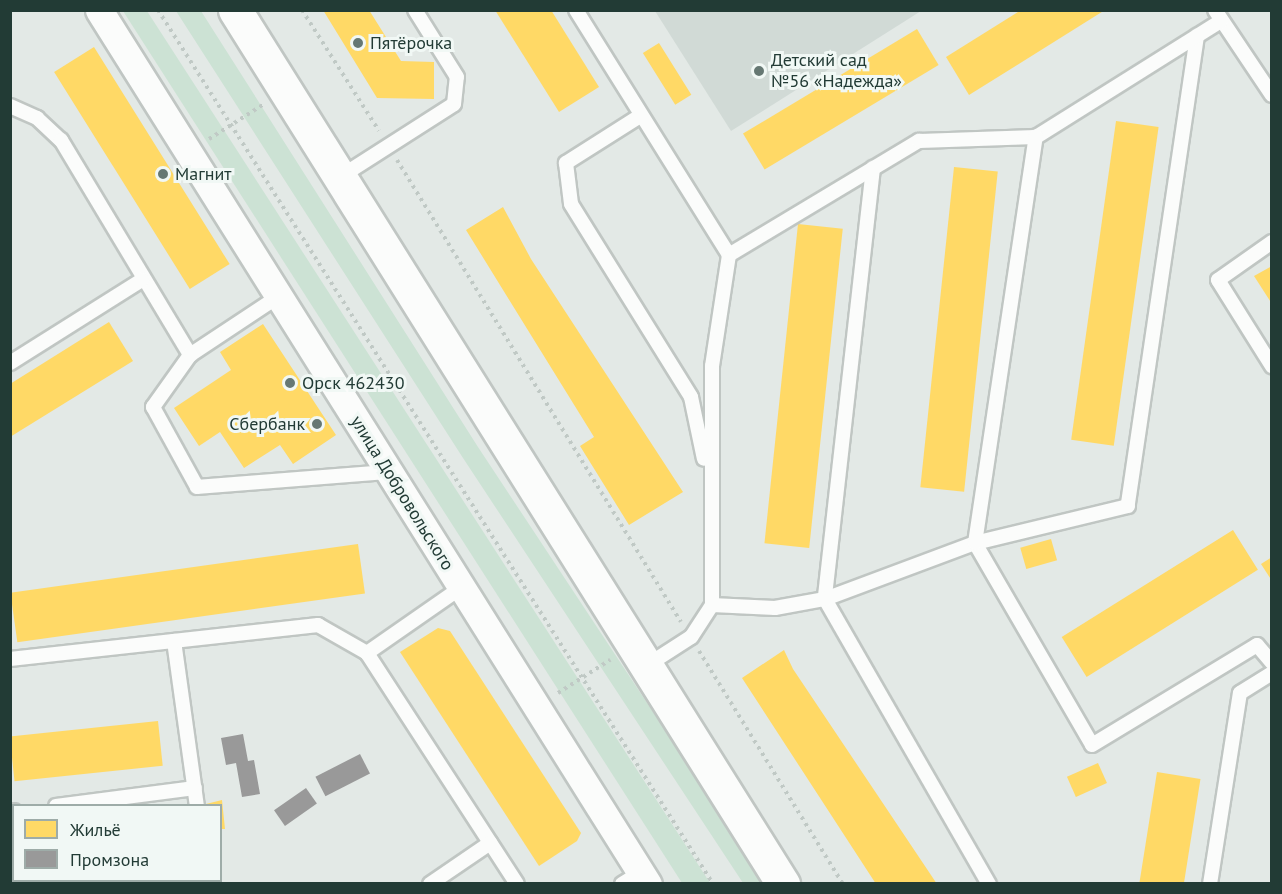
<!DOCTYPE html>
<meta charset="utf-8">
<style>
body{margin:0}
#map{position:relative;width:1282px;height:894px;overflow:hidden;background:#e3e9e6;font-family:"PT Sans",sans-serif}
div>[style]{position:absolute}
.built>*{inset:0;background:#d1dad6}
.green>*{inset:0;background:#cce2d4}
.homes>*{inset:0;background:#ffd966;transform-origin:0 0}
.industry>*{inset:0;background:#999;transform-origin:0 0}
.path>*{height:4px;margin-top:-2px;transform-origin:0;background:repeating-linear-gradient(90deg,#c0c9c5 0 3px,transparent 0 7.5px)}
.roads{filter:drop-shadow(2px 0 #c0c6c3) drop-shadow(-2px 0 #c0c6c3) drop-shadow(0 2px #c0c6c3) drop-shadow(0 -2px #c0c6c3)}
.service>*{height:14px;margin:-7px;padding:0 7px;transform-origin:7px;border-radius:7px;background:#fbfcfb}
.minor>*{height:27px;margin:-13.5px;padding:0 13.5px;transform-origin:13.5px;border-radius:13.5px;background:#fbfcfb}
.secondary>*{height:33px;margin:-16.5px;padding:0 16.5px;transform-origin:16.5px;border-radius:16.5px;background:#fbfcfb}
.dots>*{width:16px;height:16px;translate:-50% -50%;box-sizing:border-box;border:3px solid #f1f8f5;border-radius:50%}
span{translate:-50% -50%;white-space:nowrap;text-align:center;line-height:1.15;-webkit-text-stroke:6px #f1f8f5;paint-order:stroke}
.poi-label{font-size:18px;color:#223b35}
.left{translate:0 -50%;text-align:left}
.right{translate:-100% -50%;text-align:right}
.street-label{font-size:18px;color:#223b35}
.frame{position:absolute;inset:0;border:12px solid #223b35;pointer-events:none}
.legend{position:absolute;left:12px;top:804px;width:210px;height:78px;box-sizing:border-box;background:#f1f8f5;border:2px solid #9eaca8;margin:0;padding:8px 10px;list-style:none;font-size:18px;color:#223b35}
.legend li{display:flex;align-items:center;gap:12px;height:30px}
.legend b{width:30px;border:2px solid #9eaca8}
</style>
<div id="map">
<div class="built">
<i style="clip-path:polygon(655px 11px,921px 11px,731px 131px)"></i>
</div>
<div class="green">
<i style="clip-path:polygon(123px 11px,147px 11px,710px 883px,682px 883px)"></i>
<i style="clip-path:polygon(176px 11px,201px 11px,478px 447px,766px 883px,743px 883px,463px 458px)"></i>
</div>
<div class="homes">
<i style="clip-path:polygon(323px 10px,369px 10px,401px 61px,434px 62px,434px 99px,377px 98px)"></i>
<i style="clip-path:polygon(495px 10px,551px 10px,599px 87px,559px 112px)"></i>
<i style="clip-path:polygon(1021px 10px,1105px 10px,969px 95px,946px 57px)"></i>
<i style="left:917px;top:29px;width:42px;height:203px;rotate:59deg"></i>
<i style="left:659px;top:43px;width:61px;height:19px;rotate:58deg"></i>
<i style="left:94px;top:47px;width:256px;height:47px;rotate:58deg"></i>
<i style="left:1116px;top:121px;width:43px;height:322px;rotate:8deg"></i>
<i style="left:954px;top:167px;width:44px;height:322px;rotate:6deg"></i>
<i style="clip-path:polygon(503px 207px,531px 259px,683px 492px,629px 525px,580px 446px,594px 437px,466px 230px)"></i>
<i style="left:798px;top:224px;width:45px;height:321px;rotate:6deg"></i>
<i style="clip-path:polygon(1272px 266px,1272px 304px,1254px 276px)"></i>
<i style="clip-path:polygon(109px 322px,133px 361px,10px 437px,10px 384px)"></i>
<i style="clip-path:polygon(263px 324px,336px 435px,293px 464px,280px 445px,244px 468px,220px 432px,199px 446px,174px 408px,231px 370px,220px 352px)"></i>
<i style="left:1233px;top:530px;width:47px;height:202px;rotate:58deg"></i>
<i style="left:1051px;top:539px;width:22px;height:32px;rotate:74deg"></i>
<i style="left:358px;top:544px;width:50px;height:351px;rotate:82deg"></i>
<i style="clip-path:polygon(1272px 557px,1272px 581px,1261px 564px)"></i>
<i style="clip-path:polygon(438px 628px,450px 631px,581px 833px,577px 841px,539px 866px,400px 652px)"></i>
<i style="clip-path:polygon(784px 650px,793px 669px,937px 884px,876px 884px,742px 678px)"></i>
<i style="left:158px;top:721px;width:45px;height:149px;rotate:84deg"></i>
<i style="left:1098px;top:763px;width:22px;height:34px;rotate:66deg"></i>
<i style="left:1157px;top:772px;width:44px;height:113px;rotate:9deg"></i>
<i style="clip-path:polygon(222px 800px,225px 829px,220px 829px,220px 806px,206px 804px)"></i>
<i style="clip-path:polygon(119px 880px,179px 880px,180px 884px,107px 884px)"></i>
</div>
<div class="industry">
<i style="clip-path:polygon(243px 734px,248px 761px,254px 760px,260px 794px,242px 797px,236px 763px,226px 765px,221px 738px)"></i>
<i style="left:360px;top:754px;width:22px;height:50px;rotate:63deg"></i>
<i style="left:306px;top:788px;width:19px;height:39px;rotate:55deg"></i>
</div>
<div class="path">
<i style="left:158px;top:10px;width:1035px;rotate:57.58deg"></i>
<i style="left:302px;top:10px;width:143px;rotate:57.5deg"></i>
<i style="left:209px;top:139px;width:65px;rotate:-32.5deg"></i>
<i style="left:397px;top:160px;width:542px;rotate:58.42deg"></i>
<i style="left:699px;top:651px;width:274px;rotate:58.3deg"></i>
<i style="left:558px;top:693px;width:62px;rotate:-32.4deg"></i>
</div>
<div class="roads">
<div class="service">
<i style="left:576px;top:10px;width:289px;rotate:58deg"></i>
<i style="left:729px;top:255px;width:112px;rotate:98.7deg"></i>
<i style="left:712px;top:366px;width:239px;rotate:90deg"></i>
<i style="left:712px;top:605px;width:38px;rotate:123deg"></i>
<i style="left:691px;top:637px;width:54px;rotate:147.2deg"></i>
<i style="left:1215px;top:10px;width:102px;rotate:56.2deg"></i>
<i style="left:1197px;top:36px;width:475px;rotate:98.4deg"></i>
<i style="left:1128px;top:506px;width:157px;rotate:166.4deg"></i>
<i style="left:975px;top:543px;width:233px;rotate:59.9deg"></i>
<i style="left:1092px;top:745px;width:193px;rotate:-31.2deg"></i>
<i style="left:1257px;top:645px;width:23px;rotate:50deg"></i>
<i style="left:10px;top:106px;width:30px;rotate:24deg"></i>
<i style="left:37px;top:118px;width:33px;rotate:43deg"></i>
<i style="left:61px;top:140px;width:251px;rotate:59deg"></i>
<i style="left:640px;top:116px;width:88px;rotate:147.6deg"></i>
<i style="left:566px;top:163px;width:41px;rotate:83deg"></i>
<i style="left:571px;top:204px;width:227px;rotate:58.1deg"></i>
<i style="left:691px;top:397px;width:63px;rotate:78.2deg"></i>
<i style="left:873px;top:168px;width:434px;rotate:96.4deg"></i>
<i style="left:825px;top:599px;width:329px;rotate:60.1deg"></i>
<i style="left:340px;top:177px;width:135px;rotate:-32.6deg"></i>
<i style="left:454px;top:104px;width:27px;rotate:-84deg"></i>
<i style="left:457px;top:77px;width:79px;rotate:-122.1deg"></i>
<i style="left:1272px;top:242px;width:66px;rotate:144.9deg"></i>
<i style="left:1218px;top:280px;width:102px;rotate:57.9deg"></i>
<i style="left:729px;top:255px;width:222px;rotate:-31deg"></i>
<i style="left:919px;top:141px;width:117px;rotate:-2deg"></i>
<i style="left:1036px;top:137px;width:218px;rotate:-32.1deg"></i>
<i style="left:279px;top:296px;width:107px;rotate:146.5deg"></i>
<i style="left:190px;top:355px;width:64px;rotate:125.4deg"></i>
<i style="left:153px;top:407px;width:91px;rotate:61.2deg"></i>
<i style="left:197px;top:487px;width:193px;rotate:-4.5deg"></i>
<i style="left:10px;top:363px;width:156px;rotate:-32.2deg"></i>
<i style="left:712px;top:605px;width:63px;rotate:2.7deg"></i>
<i style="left:775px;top:608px;width:51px;rotate:-10.2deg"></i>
<i style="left:825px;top:599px;width:160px;rotate:-20.5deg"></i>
<i style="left:975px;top:543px;width:411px;rotate:-81.5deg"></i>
<i style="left:174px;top:641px;width:167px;rotate:82.1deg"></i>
<i style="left:367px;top:653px;width:116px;rotate:-34.8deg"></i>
<i style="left:10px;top:659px;width:310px;rotate:-6.3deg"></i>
<i style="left:318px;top:625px;width:56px;rotate:29.7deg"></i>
<i style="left:367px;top:653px;width:275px;rotate:57deg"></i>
<i style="left:56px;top:806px;width:140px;rotate:-7.4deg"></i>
<i style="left:10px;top:811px;width:4px"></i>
<i style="left:10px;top:865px;width:4px;rotate:-14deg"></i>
<i style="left:208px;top:880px;width:4px;rotate:90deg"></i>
<i style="left:430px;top:884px;width:73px;rotate:-34.3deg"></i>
<i style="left:622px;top:884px;width:22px;rotate:-32deg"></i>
<i style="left:1210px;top:884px;width:193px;rotate:-81.1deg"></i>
<i style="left:1240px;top:693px;width:38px;rotate:-32deg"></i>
</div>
<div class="minor">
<i style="left:99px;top:10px;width:1032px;rotate:57.87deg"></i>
</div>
<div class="secondary">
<i style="left:235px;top:10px;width:1032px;rotate:57.91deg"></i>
</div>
</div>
<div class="dots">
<i style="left:358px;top:43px;background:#667873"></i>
<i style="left:759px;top:71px;background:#667873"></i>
<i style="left:163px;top:174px;background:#667873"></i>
<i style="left:290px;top:383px;background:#667873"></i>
<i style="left:317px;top:424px;background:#667873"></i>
</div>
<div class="poi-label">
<span class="left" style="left:370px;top:43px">Пятёрочка</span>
<span class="left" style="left:771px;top:71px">Детский сад<br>№56 «Надежда»</span>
<span class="left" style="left:175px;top:174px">Магнит</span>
<span class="left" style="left:302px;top:383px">Орск 462430</span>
<span class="right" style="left:305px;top:424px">Сбербанк</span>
</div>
<div class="street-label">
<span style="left:402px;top:493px;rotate:58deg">улица Добровольского</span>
</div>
<div class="frame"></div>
<ul class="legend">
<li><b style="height:16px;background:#ffd966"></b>Жильё</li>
<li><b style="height:16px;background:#999"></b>Промзона</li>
</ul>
</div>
